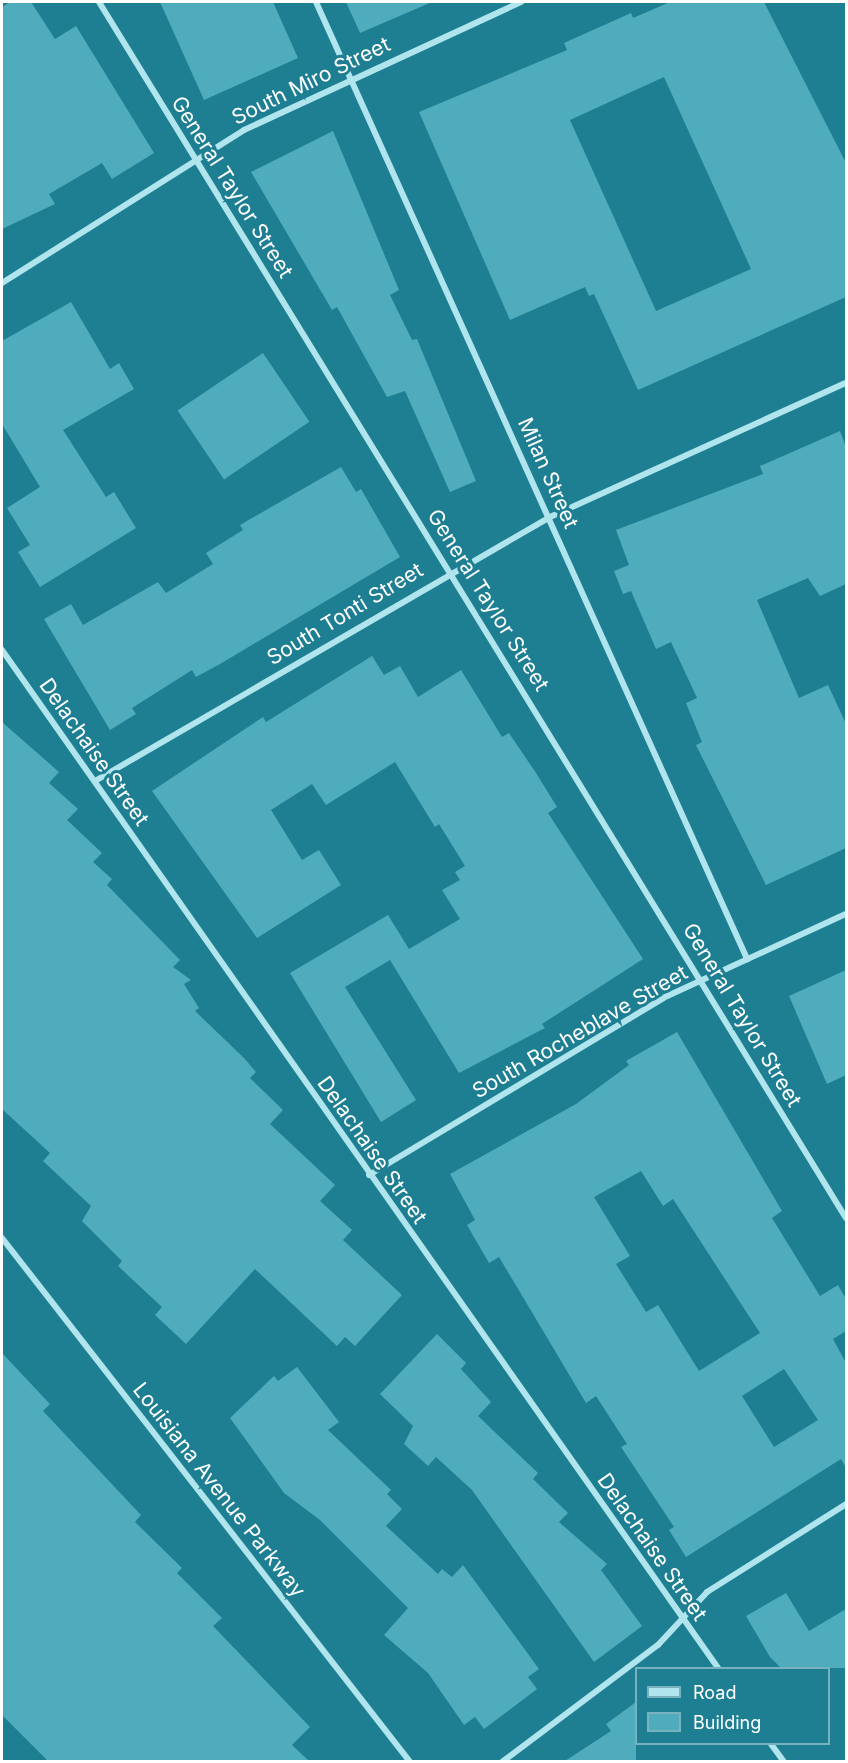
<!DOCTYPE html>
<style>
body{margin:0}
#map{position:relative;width:848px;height:1763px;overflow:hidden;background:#1e7f93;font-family:Inter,sans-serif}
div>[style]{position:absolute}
.building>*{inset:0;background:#4facbd;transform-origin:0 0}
.minor>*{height:6px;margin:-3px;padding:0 3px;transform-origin:3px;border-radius:3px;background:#b0e5ee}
span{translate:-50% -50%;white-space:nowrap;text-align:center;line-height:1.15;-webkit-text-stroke:6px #1e7f93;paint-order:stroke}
.street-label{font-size:21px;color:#fff}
.frame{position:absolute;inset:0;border:3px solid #fff;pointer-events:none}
.legend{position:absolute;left:635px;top:1667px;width:195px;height:78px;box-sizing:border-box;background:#1e7f93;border:2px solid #78b2be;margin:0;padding:8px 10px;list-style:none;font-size:18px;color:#fff}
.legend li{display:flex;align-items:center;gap:12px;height:30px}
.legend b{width:30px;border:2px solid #78b2be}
</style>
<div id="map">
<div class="building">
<i style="clip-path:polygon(10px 2px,31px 2px,55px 39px,76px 26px,154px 153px,112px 179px,102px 163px,49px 194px,55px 204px,2px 229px,2px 7px)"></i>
<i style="clip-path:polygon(160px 2px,273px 2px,298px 58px,204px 100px)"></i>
<i style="clip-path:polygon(346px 2px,432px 2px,360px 33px)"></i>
<i style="clip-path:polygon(evenodd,670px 2px,764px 2px,846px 163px,846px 297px,638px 390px,594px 294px,589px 296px,585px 287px,510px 320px,419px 112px,567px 50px,564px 43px,631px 13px,633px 18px,670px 2px,664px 77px,751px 269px,656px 311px,570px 120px,664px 77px)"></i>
<i style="clip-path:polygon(333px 131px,399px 290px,390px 295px,412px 340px,417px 339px,476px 481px,450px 492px,405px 391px,387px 397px,337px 307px,332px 310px,251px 172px)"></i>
<i style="clip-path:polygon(71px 302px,110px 369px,119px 363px,134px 389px,63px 430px,106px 497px,114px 492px,136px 528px,40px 587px,18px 552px,30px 545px,7px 508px,40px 487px,2px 424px,2px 341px)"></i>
<i style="left:263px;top:353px;width:83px;height:103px;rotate:56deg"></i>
<i style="clip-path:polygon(840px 431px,846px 447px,846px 584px,820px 596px,808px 578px,757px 600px,799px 698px,828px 685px,846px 724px,846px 848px,766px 885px,696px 745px,702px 742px,686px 703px,697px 698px,671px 642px,656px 649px,631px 591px,623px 594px,614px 571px,629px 565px,616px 530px,763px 474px,760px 466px)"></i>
<i style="clip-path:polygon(341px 467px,356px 492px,361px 489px,400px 557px,220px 664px,196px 677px,192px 670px,132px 708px,136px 714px,110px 730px,44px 619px,71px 604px,83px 625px,158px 582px,166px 593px,213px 564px,206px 553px,243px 530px,240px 525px)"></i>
<i style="clip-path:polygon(372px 656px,384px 675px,400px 666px,418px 697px,461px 670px,502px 737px,509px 733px,536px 773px,557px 807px,548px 813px,643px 959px,542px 1024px,545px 1028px,459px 1073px,390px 960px,345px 987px,416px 1100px,381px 1122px,290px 973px,388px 915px,409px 949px,460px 919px,442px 890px,460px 880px,455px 872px,465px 866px,439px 824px,435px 827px,395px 762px,326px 805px,312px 784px,271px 810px,302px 860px,319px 850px,341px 885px,257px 938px,152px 791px,263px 717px,266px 722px)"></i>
<i style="clip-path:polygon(2px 722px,59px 772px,49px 783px,78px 809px,67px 820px,102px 853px,93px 862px,112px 879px,107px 885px,180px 960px,173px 967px,191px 980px,184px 984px,199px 1008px,195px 1011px,244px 1058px,256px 1072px,250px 1078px,283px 1110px,270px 1124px,335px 1185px,320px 1201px,352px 1230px,343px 1240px,402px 1295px,355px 1346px,345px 1337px,337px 1346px,255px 1269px,186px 1344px,155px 1315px,162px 1307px,118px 1266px,122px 1261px,82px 1221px,91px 1206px,43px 1161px,50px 1153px,2px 1109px)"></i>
<i style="clip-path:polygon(846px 970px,846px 1075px,827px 1084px,789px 996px)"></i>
<i style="clip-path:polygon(evenodd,677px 1032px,782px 1211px,772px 1218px,820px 1296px,838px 1285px,846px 1299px,846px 1331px,833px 1339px,846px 1363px,846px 1468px,841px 1459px,686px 1557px,669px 1530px,674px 1527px,621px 1447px,627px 1444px,596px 1396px,586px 1403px,499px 1257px,489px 1263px,467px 1225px,475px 1220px,450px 1174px,576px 1104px,629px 1065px,626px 1061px,677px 1032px,641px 1171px,663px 1206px,673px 1199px,760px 1333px,699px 1371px,658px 1305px,646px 1312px,616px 1264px,630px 1256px,594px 1197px,641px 1171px,677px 1032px,784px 1369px,818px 1420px,774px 1447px,742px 1396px,784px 1369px)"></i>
<i style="clip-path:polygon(437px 1334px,466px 1363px,461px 1369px,491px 1402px,478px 1416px,538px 1473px,533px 1479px,568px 1513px,559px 1522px,607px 1564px,601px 1570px,642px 1626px,594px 1662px,472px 1490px,436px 1457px,428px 1466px,404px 1444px,413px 1426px,380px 1394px)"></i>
<i style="clip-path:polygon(2px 1353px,50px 1404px,43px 1411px,141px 1515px,135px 1522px,182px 1568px,177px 1573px,222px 1618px,213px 1626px,310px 1727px,292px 1745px,309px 1761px,48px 1761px,2px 1715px)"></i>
<i style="clip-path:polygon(297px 1367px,339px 1422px,328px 1430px,391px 1490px,387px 1494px,402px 1509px,386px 1526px,438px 1574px,442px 1569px,452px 1577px,463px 1565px,539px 1669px,528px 1677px,537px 1689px,484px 1729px,475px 1717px,464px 1725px,428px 1673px,384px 1635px,408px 1608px,320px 1520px,284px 1493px,230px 1418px,274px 1376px,278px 1381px)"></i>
<i style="clip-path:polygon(786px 1593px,809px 1631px,846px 1609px,846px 1668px,781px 1668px,770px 1657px,746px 1616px)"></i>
<i style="clip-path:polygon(636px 1702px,636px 1761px,565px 1761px,611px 1731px,606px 1724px)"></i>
</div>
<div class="minor">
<i style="left:99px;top:2px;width:1427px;rotate:58.44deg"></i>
<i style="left:316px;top:2px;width:1050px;rotate:65.75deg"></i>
<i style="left:2px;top:283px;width:286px;rotate:-32.3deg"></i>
<i style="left:244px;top:130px;width:305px;rotate:-24.8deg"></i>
<i style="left:2px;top:650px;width:1245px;rotate:54.88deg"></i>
<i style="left:95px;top:781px;width:526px;rotate:-30.12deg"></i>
<i style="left:550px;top:517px;width:325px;rotate:-24.4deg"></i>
<i style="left:369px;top:1175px;width:343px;rotate:-31deg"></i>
<i style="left:663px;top:998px;width:201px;rotate:-24.7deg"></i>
<i style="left:2px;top:1238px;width:664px;rotate:52.09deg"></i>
<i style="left:771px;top:1744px;width:22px;rotate:54deg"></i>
<i style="left:502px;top:1762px;width:195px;rotate:-36.9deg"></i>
<i style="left:658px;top:1645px;width:72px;rotate:-47.2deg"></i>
<i style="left:707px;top:1592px;width:165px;rotate:-32.3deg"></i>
</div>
<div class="street-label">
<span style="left:311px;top:81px;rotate:-26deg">South Miro Street</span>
<span style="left:232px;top:187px;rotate:58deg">General Taylor Street</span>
<span style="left:548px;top:473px;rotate:66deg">Milan Street</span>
<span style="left:488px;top:600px;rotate:58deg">General Taylor Street</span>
<span style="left:345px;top:614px;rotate:-31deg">South Tonti Street</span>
<span style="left:94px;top:752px;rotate:55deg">Delachaise Street</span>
<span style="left:742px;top:1015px;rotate:59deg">General Taylor Street</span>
<span style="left:580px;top:1032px;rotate:-30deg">South Rocheblave Street</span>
<span style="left:372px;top:1150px;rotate:55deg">Delachaise Street</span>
<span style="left:219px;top:1490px;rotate:52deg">Louisiana Avenue Parkway</span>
<span style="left:652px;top:1547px;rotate:55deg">Delachaise Street</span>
</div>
<div class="frame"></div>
<ul class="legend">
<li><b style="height:8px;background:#b0e5ee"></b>Road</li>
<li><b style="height:16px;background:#4facbd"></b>Building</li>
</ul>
</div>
